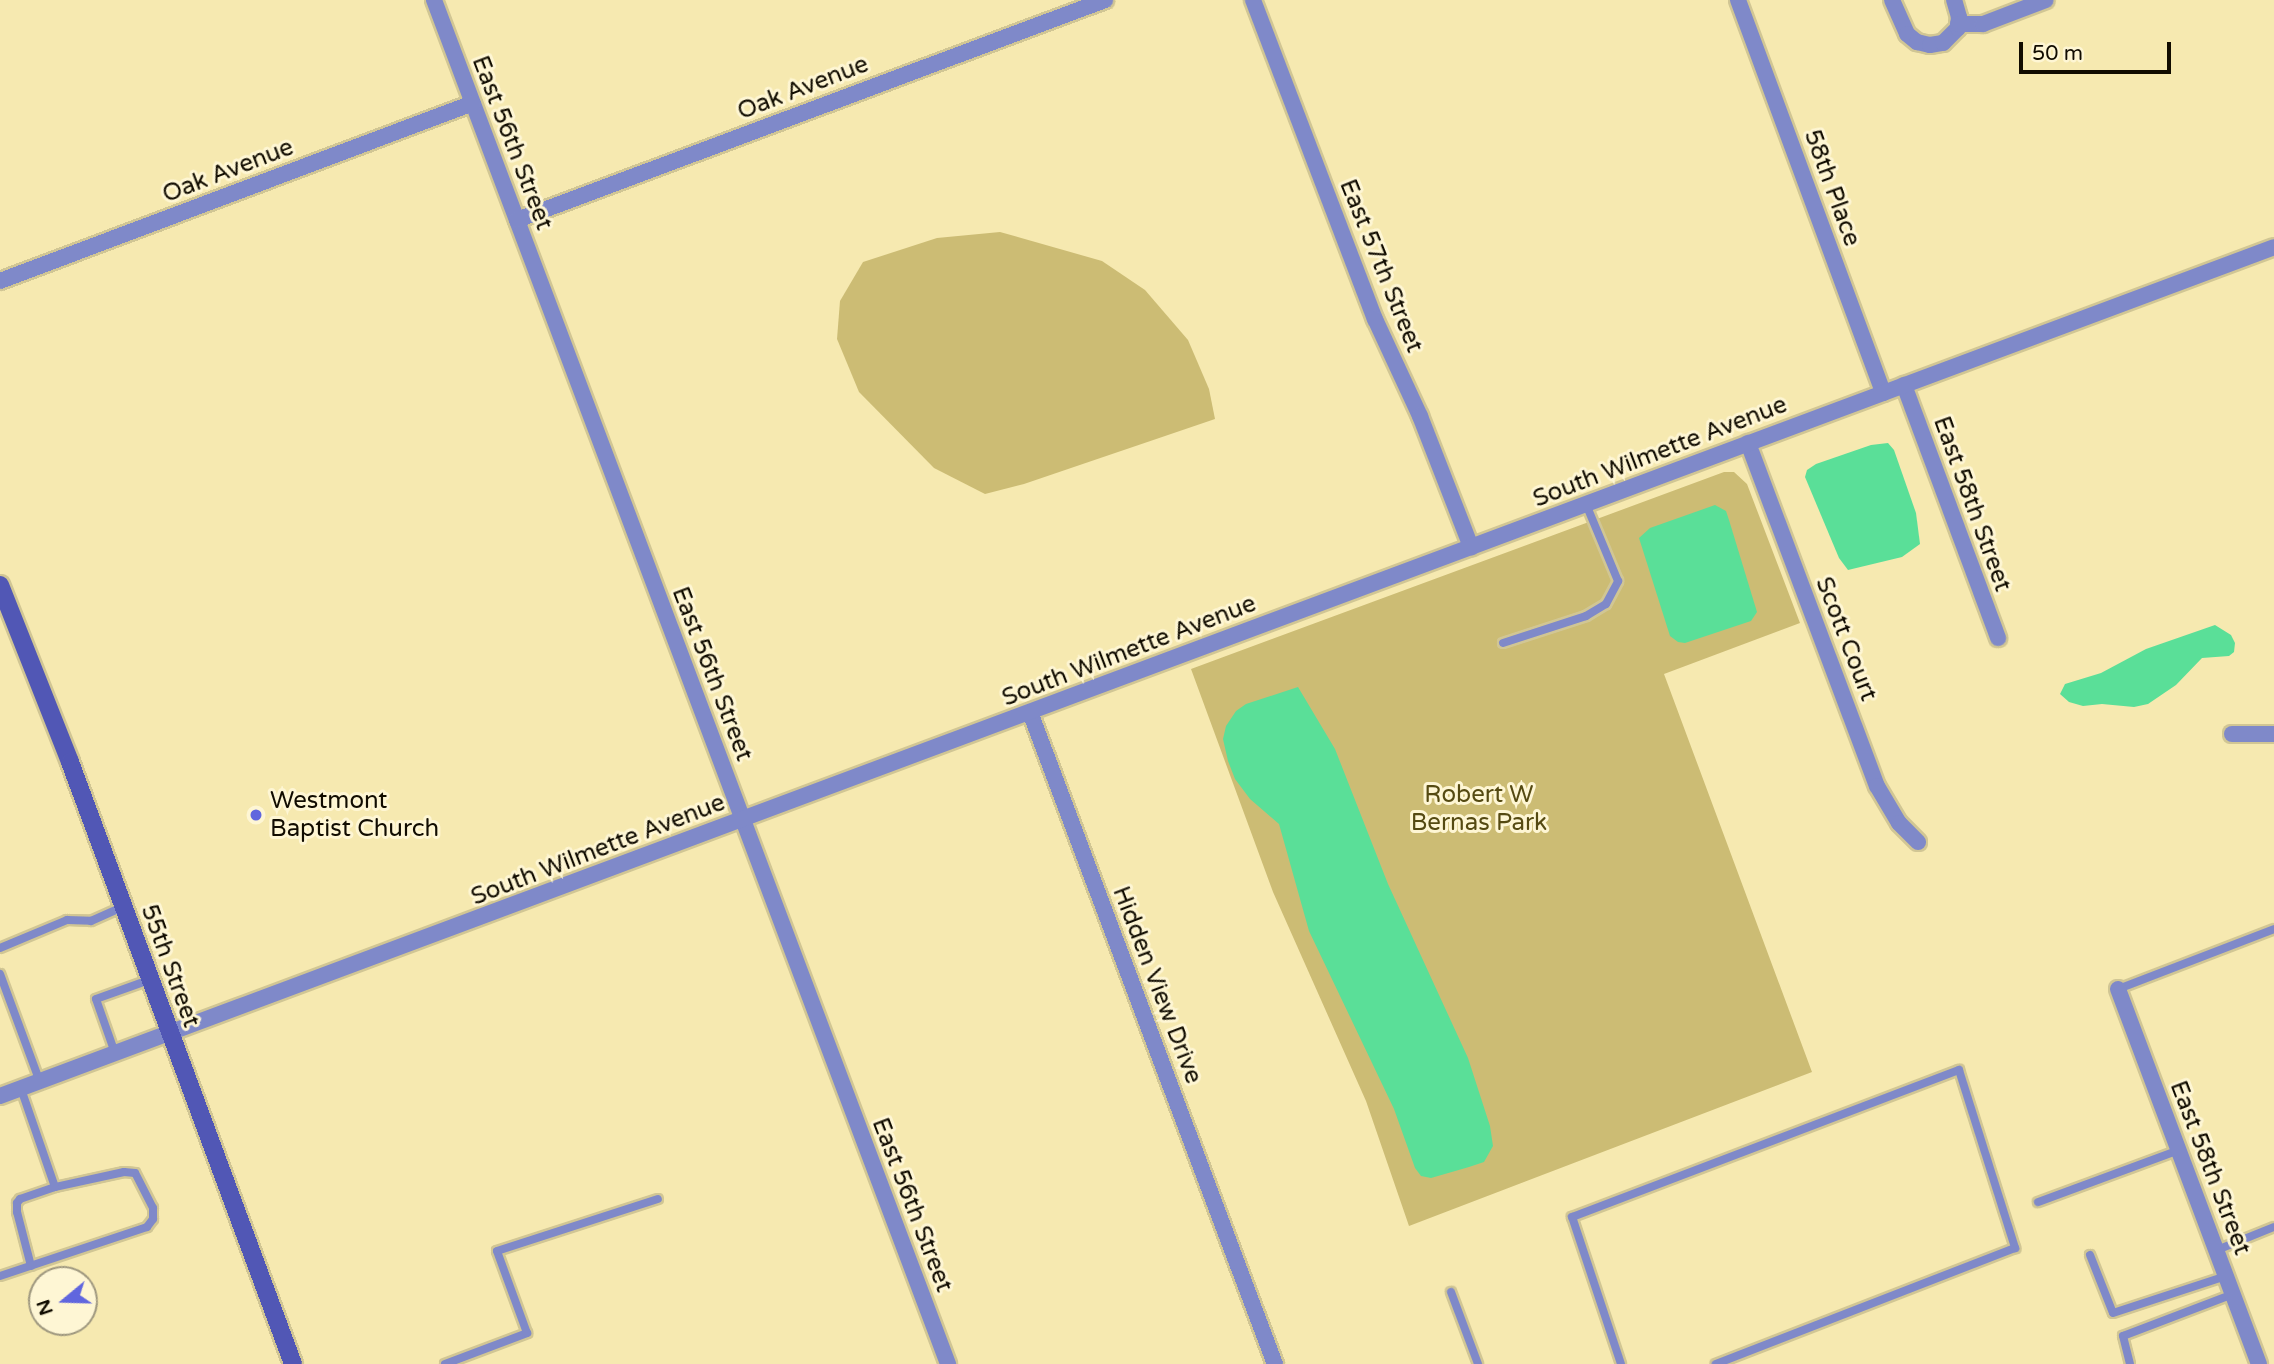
<!DOCTYPE html>
<style>
body{margin:0}
#map{position:relative;width:2274px;height:1364px;overflow:hidden;background:#f6e9b0;font-family:"Varela Round",sans-serif}
div>[style]{position:absolute}
.green>*{inset:0;background:#ccbc74}
.water>*{inset:0;background:#5adf98}
.roads{filter:drop-shadow(2px 0 #d1c694) drop-shadow(-2px 0 #d1c694) drop-shadow(0 2px #d1c694) drop-shadow(0 -2px #d1c694)}
.service>*{height:8px;margin:-4px;padding:0 4px;transform-origin:4px;border-radius:4px;background:#7f89c9}
.minor>*{height:16px;margin:-8px;padding:0 8px;transform-origin:8px;border-radius:8px;background:#7f89c9}
.secondary>*{height:18px;margin:-9px;padding:0 9px;transform-origin:9px;border-radius:9px;background:#5157b5}
.dots>*{width:19px;height:19px;translate:-50% -50%;box-sizing:border-box;border:4px solid #fef6d4;border-radius:50%}
span{translate:-50% -50%;white-space:nowrap;text-align:center;line-height:1.15;-webkit-text-stroke:6px #fef6d4;paint-order:stroke}
.street-label{font-size:24px;color:#110c00}
.park-label{font-size:24px;color:#554a12}
.poi-label{font-size:24px;color:#110c00}
.left{translate:0 -50%;text-align:left}
.north{position:absolute;left:28px;top:1266px;width:70px;height:70px;box-sizing:border-box;background:#fef6d4;border:2px solid #9f987f;border-radius:50%;rotate:251deg;font-size:19px;font-weight:700;line-height:28px;text-align:center;color:#110c00}
.north::after{content:'';display:block;margin:auto;width:24px;height:32px;background:#6066de;clip-path:polygon(50% 0,100% 100%,50% 72%,0 100%)}
.scale{position:absolute;left:2019px;top:42px;width:152px;height:32px;box-sizing:border-box;border:4px solid #110c00;border-top:0;padding-left:9px;font-size:21px;line-height:24px;white-space:nowrap;color:#110c00;-webkit-text-stroke:5px #fef6d4;paint-order:stroke}
</style>
<div id="map">
<div class="green">
<i style="clip-path:polygon(1000px 232px,1102px 261px,1145px 290px,1188px 340px,1209px 389px,1215px 419px,1024px 484px,985px 494px,934px 468px,859px 392px,837px 339px,840px 301px,863px 262px,937px 238px)"></i>
<i style="clip-path:polygon(1724px 472px,1734px 472px,1747px 484px,1800px 623px,1664px 674px,1812px 1072px,1409px 1226px,1366px 1101px,1273px 892px,1191px 669px)"></i>
</div>
<div class="water">
<i style="clip-path:polygon(1888px 443px,1894px 450px,1916px 513px,1920px 544px,1902px 557px,1848px 570px,1839px 558px,1805px 477px,1807px 470px,1816px 464px,1871px 445px)"></i>
<i style="clip-path:polygon(1715px 505px,1726px 511px,1729px 520px,1757px 612px,1751px 621px,1685px 643px,1678px 642px,1670px 636px,1639px 538px,1650px 528px)"></i>
<i style="clip-path:polygon(2215px 625px,2231px 635px,2235px 643px,2234px 652px,2229px 656px,2202px 658px,2176px 685px,2148px 704px,2134px 707px,2102px 704px,2083px 706px,2069px 702px,2060px 694px,2065px 684px,2101px 673px,2146px 649px)"></i>
<i style="clip-path:polygon(1298px 687px,1335px 749px,1388px 884px,1468px 1058px,1490px 1126px,1493px 1146px,1484px 1162px,1469px 1167px,1431px 1178px,1421px 1176px,1415px 1168px,1394px 1109px,1309px 931px,1279px 824px,1250px 799px,1235px 779px,1228px 761px,1223px 739px,1226px 726px,1236px 711px,1246px 704px)"></i>
</div>
<div class="roads">
<div class="service">
<i style="left:1503px;top:643px;width:87px;rotate:-18deg"></i>
<i style="left:1586px;top:616px;width:23px;rotate:-31deg"></i>
<i style="left:1606px;top:604px;width:26px;rotate:-62deg"></i>
<i style="left:1618px;top:581px;width:83px;rotate:-112.6deg"></i>
<i style="left:0;top:948px;width:73px;rotate:-22.7deg"></i>
<i style="left:67px;top:920px;width:24px;rotate:2deg"></i>
<i style="left:91px;top:921px;width:35px;rotate:-24deg"></i>
<i style="left:0;top:974px;width:115px;rotate:69.7deg"></i>
<i style="left:2118px;top:989px;width:167px;rotate:-21deg"></i>
<i style="left:115px;top:1053px;width:57px;rotate:-109.4deg"></i>
<i style="left:96px;top:999px;width:56px;rotate:-19.7deg"></i>
<i style="left:2038px;top:1202px;width:150px;rotate:-20.2deg"></i>
<i style="left:2217px;top:1250px;width:61px;rotate:-22deg"></i>
<i style="left:2090px;top:1255px;width:62px;rotate:68.4deg"></i>
<i style="left:2113px;top:1313px;width:119px;rotate:-18.1deg"></i>
<i style="left:31px;top:1266px;width:56px;rotate:-104.5deg"></i>
<i style="left:17px;top:1212px;width:9px;rotate:-90deg"></i>
<i style="left:17px;top:1203px;width:5px;rotate:-53deg"></i>
<i style="left:20px;top:1199px;width:37px;rotate:-19deg"></i>
<i style="left:0;top:1276px;width:155px;rotate:-18.4deg"></i>
<i style="left:147px;top:1227px;width:10px;rotate:-53deg"></i>
<i style="left:153px;top:1219px;width:11px;rotate:-90deg"></i>
<i style="left:153px;top:1208px;width:39px;rotate:-117deg"></i>
<i style="left:135px;top:1173px;width:11px;rotate:-175deg"></i>
<i style="left:124px;top:1172px;width:71px;rotate:167.7deg"></i>
<i style="left:55px;top:1187px;width:104px;rotate:-109.1deg"></i>
<i style="left:1451px;top:1292px;width:77px;rotate:69.4deg"></i>
<i style="left:445px;top:1364px;width:88px;rotate:-20.7deg"></i>
<i style="left:527px;top:1333px;width:87px;rotate:-110.1deg"></i>
<i style="left:497px;top:1251px;width:169px;rotate:-17.9deg"></i>
<i style="left:1621px;top:1364px;width:155px;rotate:-108.4deg"></i>
<i style="left:1572px;top:1217px;width:414px;rotate:-20.8deg"></i>
<i style="left:1959px;top:1070px;width:187px;rotate:72.5deg"></i>
<i style="left:2015px;top:1248px;width:321px;rotate:158.8deg"></i>
<i style="left:2130px;top:1364px;width:29px;rotate:-104deg"></i>
<i style="left:2123px;top:1336px;width:118px;rotate:-20.9deg"></i>
</div>
<div class="minor">
<i style="left:434px;top:0;width:1458px;rotate:69.35deg"></i>
<i style="left:1253px;top:0;width:342px;rotate:69.1deg"></i>
<i style="left:1375px;top:319px;width:107px;rotate:65.1deg"></i>
<i style="left:1420px;top:416px;width:141px;rotate:68.7deg"></i>
<i style="left:1738px;top:0;width:419px;rotate:69.7deg"></i>
<i style="left:1892px;top:0;width:37px;rotate:66deg"></i>
<i style="left:1907px;top:34px;width:13px;rotate:39deg"></i>
<i style="left:1917px;top:42px;width:13px;rotate:13deg"></i>
<i style="left:1930px;top:45px;width:13px;rotate:-9deg"></i>
<i style="left:1943px;top:43px;width:21px;rotate:-45deg"></i>
<i style="left:1958px;top:28px;width:11px;rotate:-85deg"></i>
<i style="left:1959px;top:17px;width:18px;rotate:-106deg"></i>
<i style="left:1958px;top:24px;width:25px"></i>
<i style="left:1983px;top:24px;width:67px;rotate:-20.9deg"></i>
<i style="left:517px;top:220px;width:628px;rotate:-20.51deg"></i>
<i style="left:0;top:281px;width:505px;rotate:-20.62deg"></i>
<i style="left:1904px;top:385px;width:270px;rotate:69.6deg"></i>
<i style="left:1748px;top:443px;width:366px;rotate:69.4deg"></i>
<i style="left:1877px;top:786px;width:43px;rotate:59.3deg"></i>
<i style="left:1899px;top:823px;width:27px;rotate:45deg"></i>
<i style="left:1030px;top:712px;width:697px;rotate:69.41deg"></i>
<i style="left:2232px;top:734px;width:42px"></i>
<i style="left:2118px;top:989px;width:401px;rotate:69.4deg"></i>
<i style="left:0;top:1096px;width:2427px;rotate:-20.47deg"></i>
</div>
<div class="secondary">
<i style="left:0;top:585px;width:190px;rotate:68.4deg"></i>
<i style="left:70px;top:762px;width:642px;rotate:69.67deg"></i>
</div>
</div>
<div class="dots">
<i style="left:256px;top:815px;background:#6066de"></i>
</div>
<div class="street-label">
<span style="left:803px;top:88px;rotate:-21deg">Oak Avenue</span>
<span style="left:512px;top:143px;rotate:69deg">East 56th Street</span>
<span style="left:228px;top:171px;rotate:-21deg">Oak Avenue</span>
<span style="left:1832px;top:188px;rotate:70deg">58th Place</span>
<span style="left:1381px;top:266px;rotate:68deg">East 57th Street</span>
<span style="left:1660px;top:452px;rotate:-21deg">South Wilmette Avenue</span>
<span style="left:1972px;top:504px;rotate:70deg">East 58th Street</span>
<span style="left:1846px;top:639px;rotate:69deg">Scott Court</span>
<span style="left:1129px;top:651px;rotate:-21deg">South Wilmette Avenue</span>
<span style="left:712px;top:674px;rotate:69deg">East 56th Street</span>
<span style="left:598px;top:850px;rotate:-21deg">South Wilmette Avenue</span>
<span style="left:170px;top:966px;rotate:70deg">55th Street</span>
<span style="left:1157px;top:985px;rotate:69deg">Hidden View Drive</span>
<span style="left:2210px;top:1168px;rotate:69deg">East 58th Street</span>
<span style="left:912px;top:1205px;rotate:69deg">East 56th Street</span>
</div>
<div class="park-label">
<span style="left:1479px;top:809px">Robert W<br>Bernas Park</span>
</div>
<div class="poi-label">
<span class="left" style="left:270px;top:815px">Westmont<br>Baptist Church</span>
</div>
<div class="north">N</div>
<div class="scale">50 m</div>
</div>
